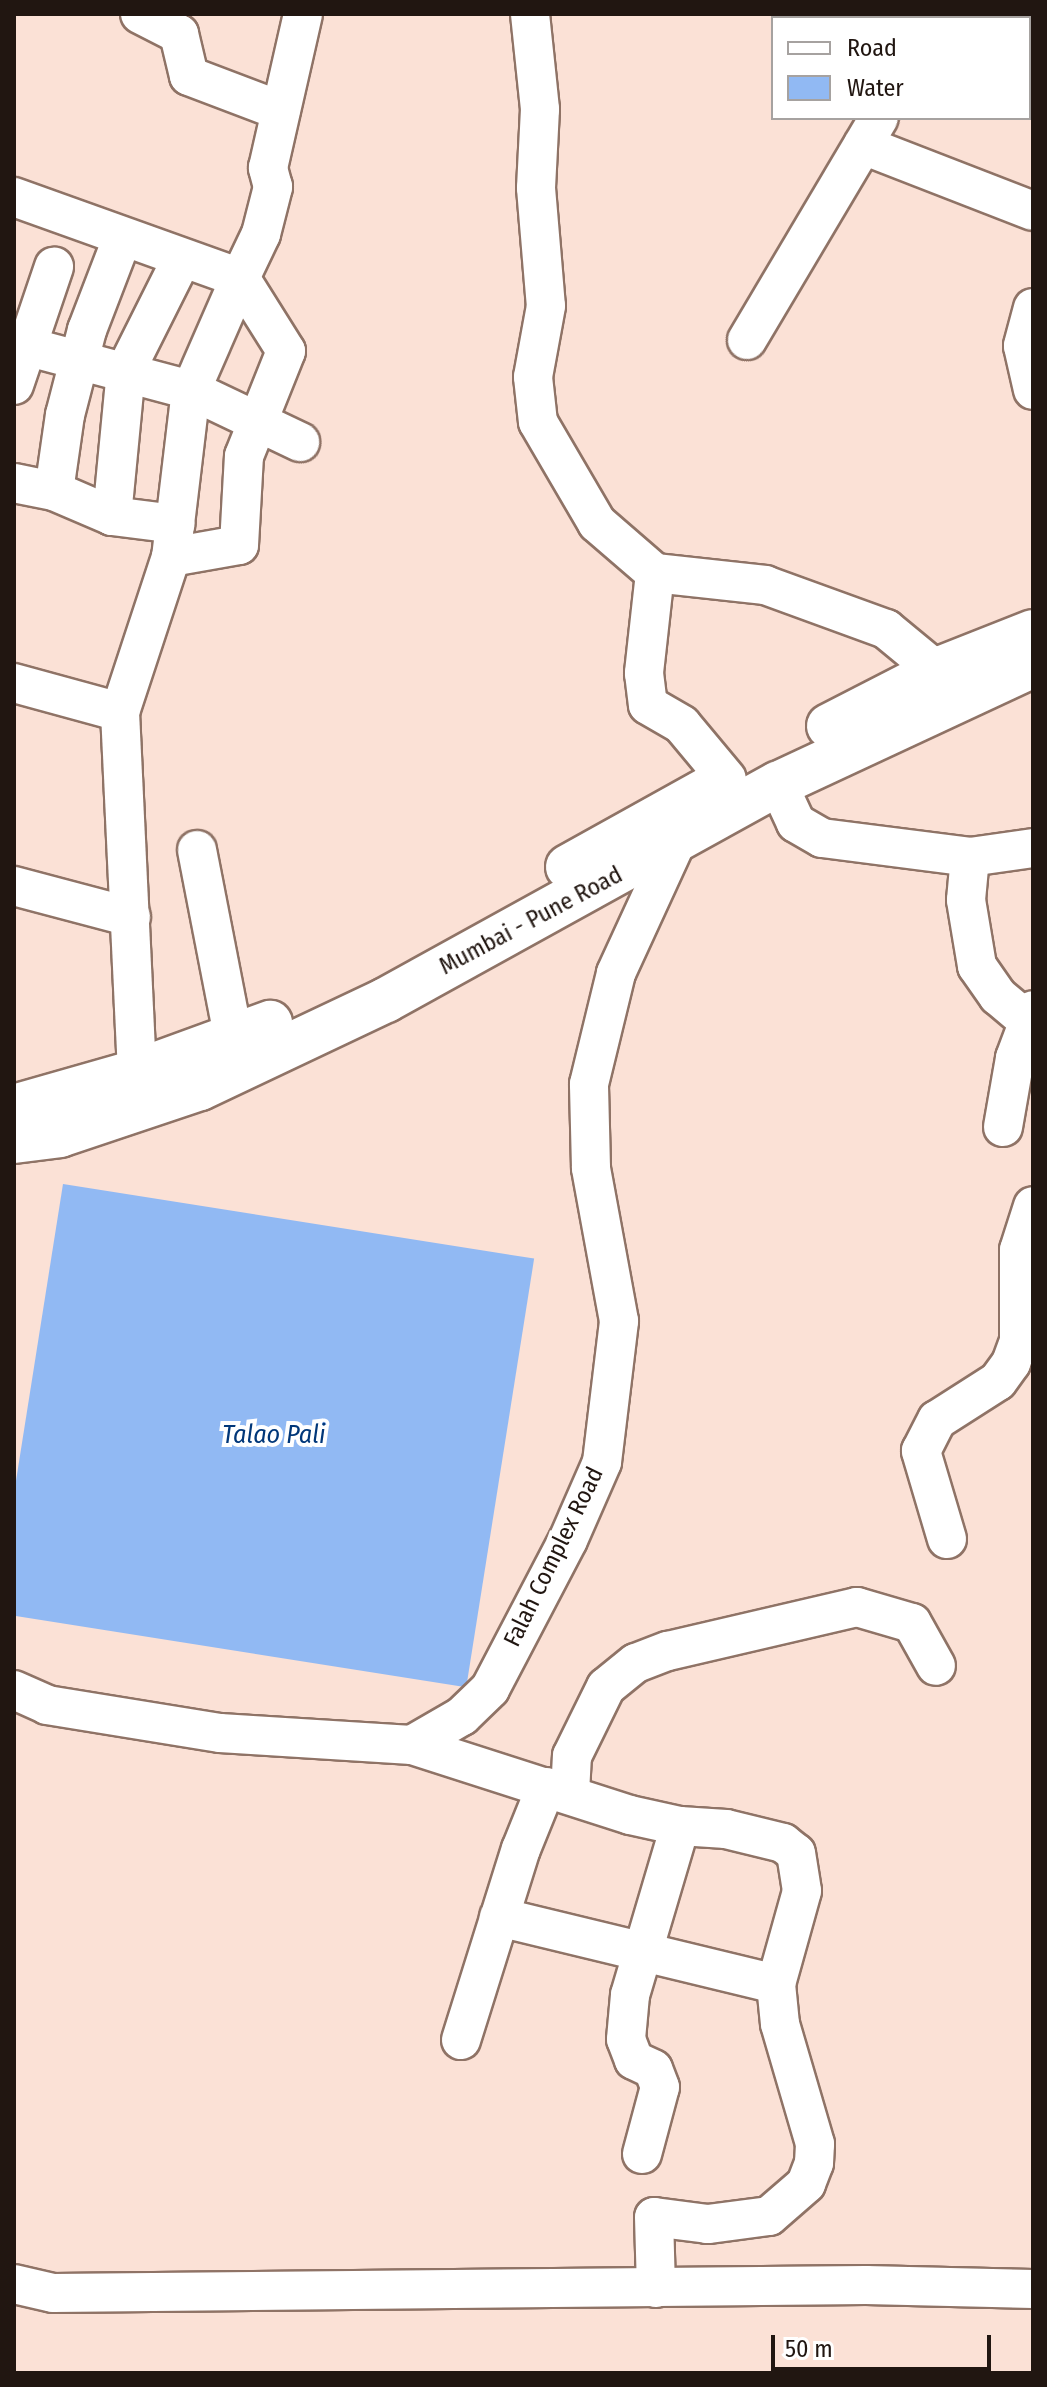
<!DOCTYPE html>
<style>
body{margin:0}
#map{position:relative;width:1047px;height:2387px;overflow:hidden;background:#fbe1d6;font-family:"Fira Sans Condensed",sans-serif}
div>[style]{position:absolute}
.water>*{inset:0;background:#91b9f3;transform-origin:0 0}
.roads{filter:drop-shadow(2px 0 #8f7366) drop-shadow(-2px 0 #8f7366) drop-shadow(0 2px #8f7366) drop-shadow(0 -2px #8f7366)}
.minor>*{height:38px;margin:-19px;padding:0 19px;transform-origin:19px;border-radius:19px;background:#fff}
.major>*{height:44px;margin:-22px;padding:0 22px;transform-origin:22px;border-radius:22px;background:#fff}
span{translate:-50% -50%;white-space:nowrap;text-align:center;line-height:1.15;-webkit-text-stroke:8px #fff;paint-order:stroke}
.street-label{font-size:24px;color:#211611}
.water-label{font-size:26px;color:#013779;font-style:italic}
.frame{position:absolute;inset:0;border:16px solid #211611;pointer-events:none}
.legend{position:absolute;left:771px;top:16px;width:260px;height:104px;box-sizing:border-box;background:#fff;border:2px solid #a6a2a0;margin:0;padding:10px 14px;list-style:none;font-size:24px;color:#211611}
.legend li{display:flex;align-items:center;gap:16px;height:40px}
.legend b{width:40px;border:2px solid #a6a2a0}
.scale{position:absolute;left:771px;top:2335px;width:220px;height:36px;box-sizing:border-box;border:4px solid #211611;border-top:0;padding-left:10px;font-size:24px;line-height:28px;white-space:nowrap;color:#211611;-webkit-text-stroke:6px #fff;paint-order:stroke}
</style>
<div id="map">
<div class="water">
<i style="left:63px;top:1184px;width:477px;height:434px;rotate:9deg"></i>
</div>
<div class="roads">
<div class="minor">
<i style="left:140px;top:14px;width:44px;rotate:27.1deg"></i>
<i style="left:179px;top:34px;width:43px;rotate:76.6deg"></i>
<i style="left:189px;top:76px;width:98px;rotate:20.8deg"></i>
<i style="left:530px;top:14px;width:96px;rotate:84deg"></i>
<i style="left:540px;top:109px;width:79px;rotate:92.9deg"></i>
<i style="left:536px;top:188px;width:118px;rotate:85.2deg"></i>
<i style="left:546px;top:306px;width:72px;rotate:100.4deg"></i>
<i style="left:533px;top:377px;width:45px;rotate:83.7deg"></i>
<i style="left:538px;top:422px;width:117px;rotate:59.7deg"></i>
<i style="left:597px;top:523px;width:77px;rotate:40.8deg"></i>
<i style="left:655px;top:573px;width:101px;rotate:96.3deg"></i>
<i style="left:644px;top:673px;width:32px;rotate:83deg"></i>
<i style="left:648px;top:705px;width:39px;rotate:30deg"></i>
<i style="left:682px;top:725px;width:70px;rotate:50.2deg"></i>
<i style="left:1011px;top:14px;width:4px;rotate:76deg"></i>
<i style="left:962px;top:18px;width:12px;rotate:-20deg"></i>
<i style="left:1029px;top:65px;width:14px;rotate:73deg"></i>
<i style="left:863px;top:145px;width:182px;rotate:21.2deg"></i>
<i style="left:14px;top:197px;width:240px;rotate:19.7deg"></i>
<i style="left:240px;top:278px;width:122px;rotate:113.6deg"></i>
<i style="left:191px;top:390px;width:168px;rotate:96.8deg"></i>
<i style="left:1033px;top:308px;width:39px;rotate:105deg"></i>
<i style="left:1023px;top:346px;width:45px;rotate:77.2deg"></i>
<i style="left:747px;top:340px;width:258px;rotate:-59.3deg"></i>
<i style="left:14px;top:343px;width:183px;rotate:14.9deg"></i>
<i style="left:191px;top:390px;width:121px;rotate:25.5deg"></i>
<i style="left:14px;top:385px;width:125px;rotate:-71.3deg"></i>
<i style="left:14px;top:483px;width:41px;rotate:11.3deg"></i>
<i style="left:54px;top:491px;width:63px;rotate:23.3deg"></i>
<i style="left:112px;top:516px;width:64px;rotate:7.2deg"></i>
<i style="left:54px;top:491px;width:77px;rotate:-81.8deg"></i>
<i style="left:65px;top:415px;width:88px;rotate:-75.5deg"></i>
<i style="left:87px;top:330px;width:97px;rotate:-69deg"></i>
<i style="left:112px;top:516px;width:147px;rotate:-84.5deg"></i>
<i style="left:126px;top:370px;width:125px;rotate:-63.4deg"></i>
<i style="left:655px;top:573px;width:111px;rotate:6.2deg"></i>
<i style="left:765px;top:585px;width:129px;rotate:20deg"></i>
<i style="left:886px;top:629px;width:66px;rotate:39.5deg"></i>
<i style="left:14px;top:683px;width:110px;rotate:15.3deg"></i>
<i style="left:120px;top:712px;width:387px;rotate:87.3deg"></i>
<i style="left:120px;top:712px;width:163px;rotate:-71.8deg"></i>
<i style="left:171px;top:557px;width:69px;rotate:-10deg"></i>
<i style="left:239px;top:545px;width:89px;rotate:-86.8deg"></i>
<i style="left:244px;top:456px;width:113px;rotate:-68.2deg"></i>
<i style="left:286px;top:351px;width:86px;rotate:-122.2deg"></i>
<i style="left:240px;top:278px;width:49px;rotate:-64.5deg"></i>
<i style="left:261px;top:234px;width:49px;rotate:-75.7deg"></i>
<i style="left:273px;top:187px;width:20px;rotate:-105deg"></i>
<i style="left:268px;top:168px;width:158px;rotate:-77.2deg"></i>
<i style="left:778px;top:784px;width:43px;rotate:65.2deg"></i>
<i style="left:796px;top:823px;width:30px;rotate:30deg"></i>
<i style="left:822px;top:838px;width:149px;rotate:7.3deg"></i>
<i style="left:970px;top:857px;width:64px;rotate:-8.1deg"></i>
<i style="left:197px;top:850px;width:194px;rotate:79deg"></i>
<i style="left:970px;top:857px;width:43px;rotate:95.3deg"></i>
<i style="left:966px;top:900px;width:67px;rotate:80.5deg"></i>
<i style="left:977px;top:966px;width:37px;rotate:55deg"></i>
<i style="left:998px;top:996px;width:38px;rotate:40deg"></i>
<i style="left:14px;top:886px;width:121px;rotate:14.8deg"></i>
<i style="left:1003px;top:1127px;width:70px;rotate:-80.1deg"></i>
<i style="left:1015px;top:1058px;width:51px;rotate:-69.4deg"></i>
<i style="left:947px;top:1539px;width:92px;rotate:-106.5deg"></i>
<i style="left:921px;top:1451px;width:35px;rotate:-63deg"></i>
<i style="left:937px;top:1420px;width:72px;rotate:-32.6deg"></i>
<i style="left:998px;top:1381px;width:22px;rotate:-54deg"></i>
<i style="left:1011px;top:1363px;width:23px;rotate:-70deg"></i>
<i style="left:1019px;top:1341px;width:91px;rotate:-90deg"></i>
<i style="left:1019px;top:1250px;width:46px;rotate:-72.3deg"></i>
<i style="left:14px;top:1690px;width:36px;rotate:24deg"></i>
<i style="left:47px;top:1705px;width:175px;rotate:9.2deg"></i>
<i style="left:220px;top:1733px;width:192px;rotate:3.6deg"></i>
<i style="left:412px;top:1745px;width:58px;rotate:-30.1deg"></i>
<i style="left:462px;top:1716px;width:39px;rotate:-44deg"></i>
<i style="left:490px;top:1689px;width:168px;rotate:-62.4deg"></i>
<i style="left:568px;top:1540px;width:85px;rotate:-66.4deg"></i>
<i style="left:602px;top:1462px;width:142px;rotate:-83.1deg"></i>
<i style="left:619px;top:1321px;width:156px;rotate:-100.4deg"></i>
<i style="left:591px;top:1168px;width:84px;rotate:-91.4deg"></i>
<i style="left:589px;top:1084px;width:114px;rotate:-76.3deg"></i>
<i style="left:616px;top:973px;width:141px;rotate:-65.3deg"></i>
<i style="left:412px;top:1745px;width:229px;rotate:17.8deg"></i>
<i style="left:630px;top:1815px;width:51px;rotate:12.4deg"></i>
<i style="left:680px;top:1826px;width:46px;rotate:3.7deg"></i>
<i style="left:726px;top:1829px;width:59px;rotate:13.8deg"></i>
<i style="left:783px;top:1843px;width:16px;rotate:38deg"></i>
<i style="left:796px;top:1853px;width:38px;rotate:81deg"></i>
<i style="left:802px;top:1891px;width:97px;rotate:105.6deg"></i>
<i style="left:776px;top:1984px;width:40px;rotate:84.3deg"></i>
<i style="left:780px;top:2024px;width:125px;rotate:73.7deg"></i>
<i style="left:815px;top:2144px;width:19px;rotate:93deg"></i>
<i style="left:814px;top:2163px;width:22px;rotate:111deg"></i>
<i style="left:806px;top:2184px;width:49px;rotate:139.1deg"></i>
<i style="left:769px;top:2216px;width:62px;rotate:172.5deg"></i>
<i style="left:708px;top:2224px;width:54px;rotate:-172.6deg"></i>
<i style="left:654px;top:2217px;width:71px;rotate:88.4deg"></i>
<i style="left:570px;top:1793px;width:37px;rotate:-87deg"></i>
<i style="left:572px;top:1756px;width:77px;rotate:-63.8deg"></i>
<i style="left:606px;top:1687px;width:38px;rotate:-39deg"></i>
<i style="left:636px;top:1663px;width:34px;rotate:-21deg"></i>
<i style="left:668px;top:1651px;width:194px;rotate:-13.1deg"></i>
<i style="left:857px;top:1607px;width:57px;rotate:16.2deg"></i>
<i style="left:912px;top:1623px;width:49px;rotate:60.8deg"></i>
<i style="left:499px;top:1917px;width:285px;rotate:13.6deg"></i>
<i style="left:461px;top:2040px;width:200px;rotate:-72.6deg"></i>
<i style="left:521px;top:1849px;width:67px;rotate:-68deg"></i>
<i style="left:642px;top:2154px;width:69px;rotate:-75deg"></i>
<i style="left:660px;top:2087px;width:19px;rotate:-111deg"></i>
<i style="left:653px;top:2069px;width:21px;rotate:-155deg"></i>
<i style="left:634px;top:2060px;width:22px;rotate:-111deg"></i>
<i style="left:626px;top:2039px;width:44px;rotate:-84.8deg"></i>
<i style="left:630px;top:1995px;width:176px;rotate:-73.5deg"></i>
<i style="left:14px;top:2284px;width:40px;rotate:13deg"></i>
<i style="left:53px;top:2293px;width:813px;rotate:-0.56deg"></i>
<i style="left:866px;top:2285px;width:167px;rotate:1.4deg"></i>
</div>
<div class="major">
<i style="left:829px;top:726px;width:127px;rotate:-27.2deg"></i>
<i style="left:942px;top:668px;width:98px;rotate:-21.6deg"></i>
<i style="left:568px;top:867px;width:175px;rotate:-29.1deg"></i>
<i style="left:14px;top:1107px;width:124px;rotate:-15.9deg"></i>
<i style="left:133px;top:1073px;width:146px;rotate:-20.1deg"></i>
<i style="left:14px;top:1141px;width:46px;rotate:-7.4deg"></i>
<i style="left:60px;top:1135px;width:148px;rotate:-18.6deg"></i>
<i style="left:200px;top:1088px;width:206px;rotate:-25.3deg"></i>
<i style="left:386px;top:1000px;width:448px;rotate:-28.9deg"></i>
<i style="left:778px;top:784px;width:281px;rotate:-25deg"></i>
</div>
</div>
<div class="street-label">
<span style="left:531px;top:921px;rotate:-28deg">Mumbai - Pune Road</span>
<span style="left:554px;top:1557px;rotate:-64deg">Falah Complex Road</span>
</div>
<div class="water-label">
<span style="left:274px;top:1435px">Talao Pali</span>
</div>
<div class="frame"></div>
<ul class="legend">
<li><b style="height:10px;background:#fff"></b>Road</li>
<li><b style="height:22px;background:#91b9f3"></b>Water</li>
</ul>
<div class="scale">50 m</div>
</div>
